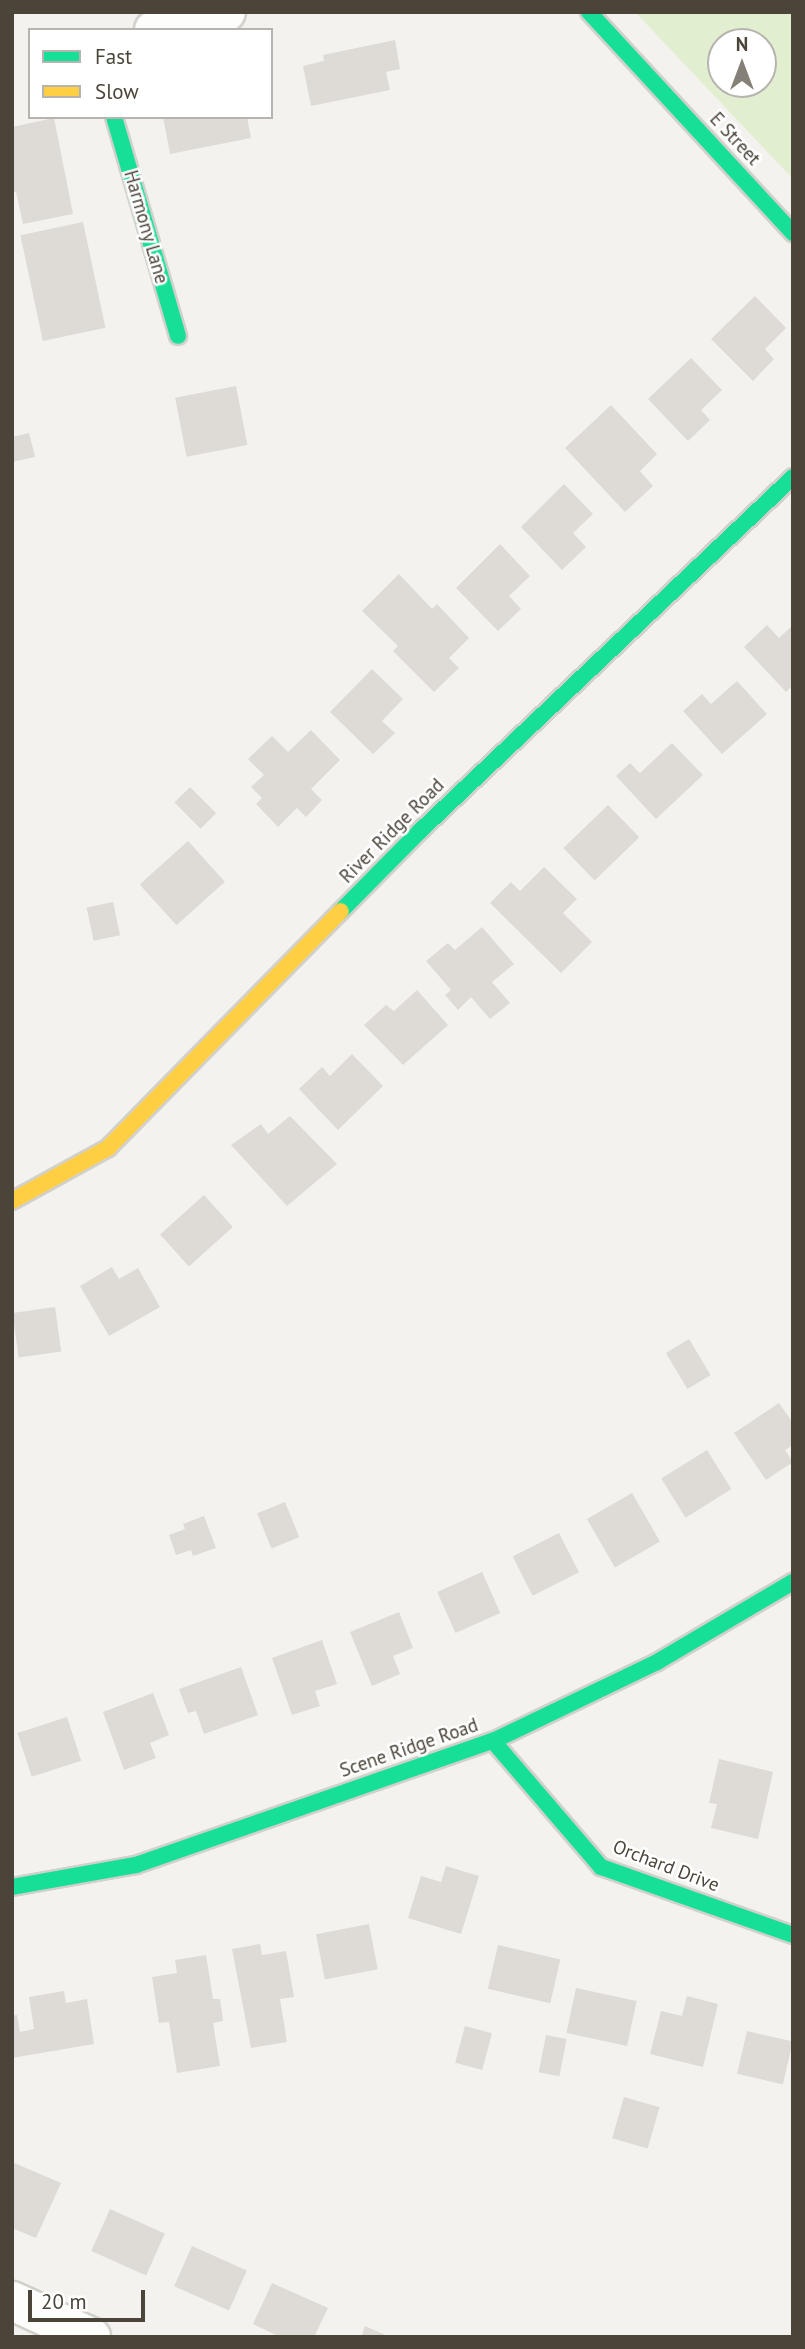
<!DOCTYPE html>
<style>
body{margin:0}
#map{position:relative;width:805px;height:2349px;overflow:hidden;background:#f4f2ee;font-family:"PT Sans",sans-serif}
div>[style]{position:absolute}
.green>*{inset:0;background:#e1eecf}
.building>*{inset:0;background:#dedbd6;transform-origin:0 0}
.roads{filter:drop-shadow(2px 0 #d2d0cb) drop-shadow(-2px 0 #d2d0cb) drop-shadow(0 2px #d2d0cb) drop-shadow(0 -2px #d2d0cb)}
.street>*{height:38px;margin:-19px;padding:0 19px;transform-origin:19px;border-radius:19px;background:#fdfdfc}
.fast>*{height:16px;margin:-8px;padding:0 8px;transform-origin:8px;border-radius:8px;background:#16e098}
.slow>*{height:16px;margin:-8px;padding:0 8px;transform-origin:8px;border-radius:8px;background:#ffcf43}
span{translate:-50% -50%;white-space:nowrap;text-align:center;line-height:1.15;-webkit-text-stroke:5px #fff;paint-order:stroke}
.street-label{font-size:19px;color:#4b4439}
.frame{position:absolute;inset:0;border:14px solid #4b4439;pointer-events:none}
.legend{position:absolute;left:28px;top:28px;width:245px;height:91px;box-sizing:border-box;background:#fff;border:2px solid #b7b4b0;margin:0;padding:9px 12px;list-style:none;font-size:21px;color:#4b4439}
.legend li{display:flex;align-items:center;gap:14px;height:35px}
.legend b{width:35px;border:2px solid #b7b4b0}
.north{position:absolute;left:707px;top:28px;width:70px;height:70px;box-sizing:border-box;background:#fff;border:2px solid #b7b4b0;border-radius:50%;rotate:0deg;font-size:19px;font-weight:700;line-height:28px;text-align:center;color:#4b4439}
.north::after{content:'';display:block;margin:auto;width:24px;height:32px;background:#868178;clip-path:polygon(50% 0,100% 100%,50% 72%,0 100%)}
.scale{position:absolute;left:28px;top:2290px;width:117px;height:32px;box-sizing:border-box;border:4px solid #4b4439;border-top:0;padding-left:9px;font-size:21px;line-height:24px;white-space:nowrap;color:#4b4439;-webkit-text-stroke:5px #fff;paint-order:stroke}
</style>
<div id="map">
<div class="green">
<i style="clip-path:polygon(evenodd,635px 12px,793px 12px,793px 179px,635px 12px,721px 42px,763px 42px,763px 84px,721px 84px,721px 42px)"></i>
</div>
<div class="building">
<i style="clip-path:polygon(395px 40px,400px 69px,386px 72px,390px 90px,311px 106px,303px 66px,324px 61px,323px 55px)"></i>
<i style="clip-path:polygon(163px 117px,247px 117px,251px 138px,170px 154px)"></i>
<i style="clip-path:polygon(54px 118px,73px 214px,23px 224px,16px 192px,12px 193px,12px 127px)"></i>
<i style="left:83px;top:222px;width:108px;height:64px;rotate:78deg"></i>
<i style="clip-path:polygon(755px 296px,786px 328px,765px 349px,774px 359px,753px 381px,711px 339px)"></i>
<i style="clip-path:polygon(691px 358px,722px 390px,701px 410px,710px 420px,688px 441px,648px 399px)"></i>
<i style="left:236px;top:386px;width:60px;height:62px;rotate:79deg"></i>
<i style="clip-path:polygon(611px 405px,657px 454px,640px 471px,653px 486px,625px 512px,565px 448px)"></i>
<i style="clip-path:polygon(29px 433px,35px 457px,12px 462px,12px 437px)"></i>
<i style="clip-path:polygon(564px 484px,593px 514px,573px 533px,586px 547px,562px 570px,521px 527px)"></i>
<i style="clip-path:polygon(500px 544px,530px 576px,509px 596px,521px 609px,498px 631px,456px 588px)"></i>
<i style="clip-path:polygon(399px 574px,432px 609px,437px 604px,469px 638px,449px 658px,459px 668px,434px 692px,393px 651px,398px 646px,362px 611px)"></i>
<i style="clip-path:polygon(767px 625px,779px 638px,793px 625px,793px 685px,786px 692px,744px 647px)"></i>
<i style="clip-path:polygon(372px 669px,403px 699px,382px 721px,395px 733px,373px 754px,330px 712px)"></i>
<i style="clip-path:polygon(737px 681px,767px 714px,722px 754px,683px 711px,702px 694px,711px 704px)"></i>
<i style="clip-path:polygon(311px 730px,340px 760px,311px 789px,322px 800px,306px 817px,297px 808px,278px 827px,256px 804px,262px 798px,251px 787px,264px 775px,248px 759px,272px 736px,288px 752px)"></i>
<i style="clip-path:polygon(672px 743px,703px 775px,656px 819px,616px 776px,630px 763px,640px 773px)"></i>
<i style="left:190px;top:787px;width:37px;height:22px;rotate:45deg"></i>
<i style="left:608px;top:805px;width:45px;height:62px;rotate:46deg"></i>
<i style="left:188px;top:841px;width:55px;height:65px;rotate:48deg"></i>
<i style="clip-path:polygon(544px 867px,577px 899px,563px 913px,592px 942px,561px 973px,490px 903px,511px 882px,520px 891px)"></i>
<i style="left:113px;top:902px;width:34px;height:27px;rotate:78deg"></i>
<i style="clip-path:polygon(482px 927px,514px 964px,492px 982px,510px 1003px,490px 1019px,471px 997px,458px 1010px,445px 995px,451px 990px,426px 961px,448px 943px,455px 950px)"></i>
<i style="clip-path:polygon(417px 990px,448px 1025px,403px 1065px,364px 1025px,386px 1005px,394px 1011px)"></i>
<i style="clip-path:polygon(352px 1054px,383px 1086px,338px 1130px,299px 1089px,322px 1067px,330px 1076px)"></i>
<i style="clip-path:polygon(290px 1116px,337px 1164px,287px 1206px,231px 1145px,261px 1124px,268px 1134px)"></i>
<i style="left:204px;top:1195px;width:43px;height:59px;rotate:48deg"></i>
<i style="clip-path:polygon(112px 1267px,119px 1279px,138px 1268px,160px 1307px,109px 1336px,80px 1286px)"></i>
<i style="left:55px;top:1307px;width:45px;height:43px;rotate:82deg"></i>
<i style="left:689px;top:1339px;width:42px;height:27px;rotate:59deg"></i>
<i style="clip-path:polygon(779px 1403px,793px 1423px,793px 1445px,785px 1450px,793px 1462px,766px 1480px,734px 1433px)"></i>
<i style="left:707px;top:1450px;width:46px;height:54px;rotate:58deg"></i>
<i style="left:632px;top:1493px;width:56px;height:52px;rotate:60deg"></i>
<i style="left:285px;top:1502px;width:38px;height:30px;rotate:68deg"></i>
<i style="clip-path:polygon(204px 1516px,216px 1548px,193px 1556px,191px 1550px,176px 1555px,169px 1535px,185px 1529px,183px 1524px)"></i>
<i style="left:559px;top:1533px;width:44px;height:52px;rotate:63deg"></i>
<i style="left:482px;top:1572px;width:45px;height:49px;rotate:66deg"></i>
<i style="clip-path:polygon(399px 1612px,413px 1648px,393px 1656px,400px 1674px,372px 1686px,350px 1632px)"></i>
<i style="clip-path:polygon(322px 1640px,337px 1684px,315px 1691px,320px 1706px,292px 1715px,272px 1658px)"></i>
<i style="clip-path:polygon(241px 1667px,258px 1715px,204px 1734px,196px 1711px,188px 1713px,179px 1689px)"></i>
<i style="clip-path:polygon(153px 1693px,169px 1735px,150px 1743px,156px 1758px,124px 1770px,103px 1712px)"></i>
<i style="left:67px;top:1717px;width:46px;height:52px;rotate:72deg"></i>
<i style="clip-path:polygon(719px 1759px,773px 1772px,758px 1839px,711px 1828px,717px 1804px,709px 1803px)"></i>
<i style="clip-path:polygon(446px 1866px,479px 1876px,461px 1934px,408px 1918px,421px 1876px,441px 1882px)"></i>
<i style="left:369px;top:1924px;width:46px;height:54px;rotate:79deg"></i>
<i style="clip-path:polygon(260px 1944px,262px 1955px,286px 1951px,294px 1997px,280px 1999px,287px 2042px,251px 2048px,232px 1949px)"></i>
<i style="left:498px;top:1945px;width:64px;height:45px;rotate:13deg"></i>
<i style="clip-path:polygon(206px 1955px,213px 1999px,220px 1999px,223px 2021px,213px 2023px,220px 2066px,177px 2073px,169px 2022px,159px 2023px,152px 1977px,177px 1973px,175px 1960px)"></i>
<i style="left:576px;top:1988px;width:62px;height:46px;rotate:12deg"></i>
<i style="clip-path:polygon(64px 1991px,66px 2003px,87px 1999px,94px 2044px,12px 2058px,12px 2016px,17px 2015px,20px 2032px,34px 2029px,29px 1997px)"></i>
<i style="clip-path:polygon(687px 1996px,718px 2004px,703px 2067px,650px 2054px,661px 2011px,682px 2016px)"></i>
<i style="left:465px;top:2026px;width:28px;height:38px;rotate:15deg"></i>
<i style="left:747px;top:2031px;width:47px;height:44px;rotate:13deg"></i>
<i style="left:546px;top:2035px;width:21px;height:38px;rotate:11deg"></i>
<i style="left:624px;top:2097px;width:37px;height:43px;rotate:16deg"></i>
<i style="clip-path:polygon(12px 2162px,61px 2183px,36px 2238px,12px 2228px)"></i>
<i style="left:110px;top:2209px;width:60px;height:46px;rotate:24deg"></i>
<i style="left:192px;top:2246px;width:60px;height:44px;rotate:24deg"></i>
<i style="clip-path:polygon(272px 2283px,328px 2308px,314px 2337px,280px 2337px,253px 2324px)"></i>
<i style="clip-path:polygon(365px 2326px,390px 2337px,361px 2337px)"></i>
</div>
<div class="roads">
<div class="street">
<i style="left:154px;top:30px;width:74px;rotate:-14deg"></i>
<i style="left:12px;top:2301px;width:87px;rotate:24.5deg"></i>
</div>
<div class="fast">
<i style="left:589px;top:12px;width:301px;rotate:47.3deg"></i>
<i style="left:114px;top:117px;width:228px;rotate:73.7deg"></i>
<i style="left:341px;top:911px;width:112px;rotate:-45.4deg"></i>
<i style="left:420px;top:831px;width:514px;rotate:-43.5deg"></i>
<i style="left:493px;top:1741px;width:166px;rotate:49.4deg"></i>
<i style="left:601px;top:1867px;width:204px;rotate:19.5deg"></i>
<i style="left:12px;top:1887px;width:126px;rotate:-10.1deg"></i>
<i style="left:136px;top:1865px;width:378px;rotate:-19.2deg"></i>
<i style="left:493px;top:1741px;width:182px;rotate:-25.7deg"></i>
<i style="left:657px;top:1662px;width:158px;rotate:-30.5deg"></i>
</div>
<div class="slow">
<i style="left:12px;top:1201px;width:110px;rotate:-28.9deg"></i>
<i style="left:108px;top:1148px;width:332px;rotate:-45.5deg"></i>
</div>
</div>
<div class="street-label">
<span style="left:735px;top:139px;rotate:47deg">E Street</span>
<span style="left:146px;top:227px;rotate:74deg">Harmony Lane</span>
<span style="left:392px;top:831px;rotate:-45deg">River Ridge Road</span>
<span style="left:409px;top:1748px;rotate:-19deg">Scene Ridge Road</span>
<span style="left:666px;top:1866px;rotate:21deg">Orchard Drive</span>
</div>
<div class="frame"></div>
<ul class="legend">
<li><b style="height:9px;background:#16e098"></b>Fast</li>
<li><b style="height:9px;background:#ffcf43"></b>Slow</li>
</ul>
<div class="north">N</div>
<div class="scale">20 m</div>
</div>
